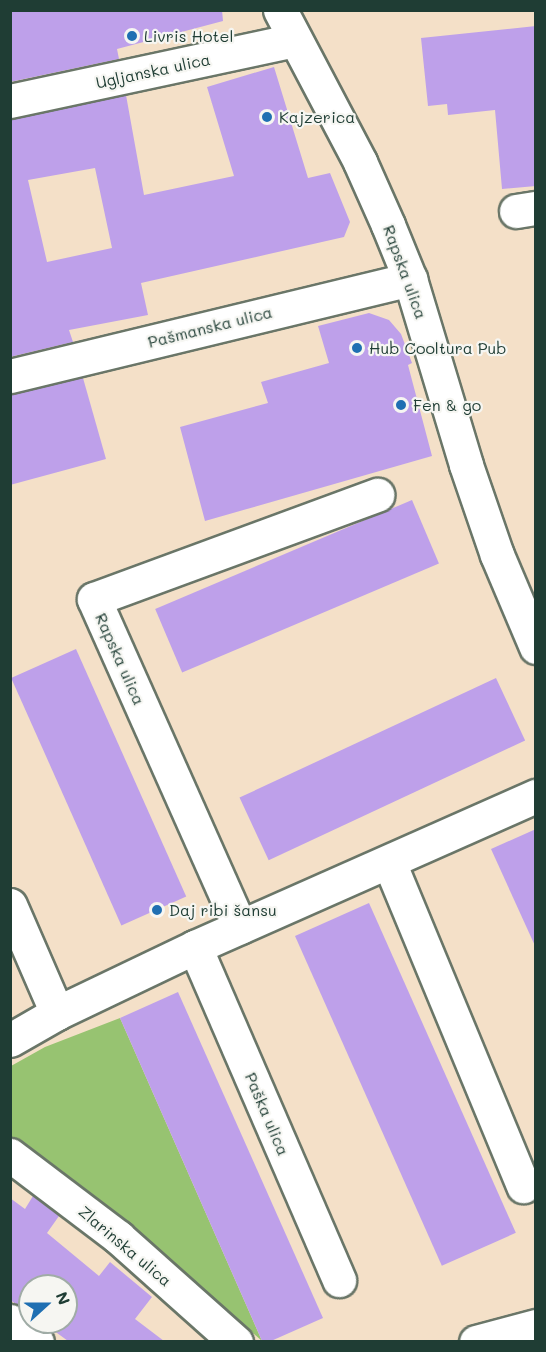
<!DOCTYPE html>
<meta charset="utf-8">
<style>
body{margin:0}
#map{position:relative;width:546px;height:1352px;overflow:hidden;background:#f4e0c8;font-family:Mali,sans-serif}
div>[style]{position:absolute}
.green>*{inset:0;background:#97c371}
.building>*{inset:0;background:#bea0ea;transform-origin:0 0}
.roads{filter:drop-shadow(2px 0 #6a7668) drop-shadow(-2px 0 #6a7668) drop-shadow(0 2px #6a7668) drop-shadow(0 -2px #6a7668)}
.minor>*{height:33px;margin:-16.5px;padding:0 16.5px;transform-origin:16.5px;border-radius:16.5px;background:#fff}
.tertiary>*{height:33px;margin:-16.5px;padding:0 16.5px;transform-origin:16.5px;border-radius:16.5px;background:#fff}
.dots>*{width:16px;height:16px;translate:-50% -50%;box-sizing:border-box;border:3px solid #f6f6f2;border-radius:50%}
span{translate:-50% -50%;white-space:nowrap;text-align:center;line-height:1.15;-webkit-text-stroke:4.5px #f6f6f2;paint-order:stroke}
.poi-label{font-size:16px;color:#1f3d34}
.left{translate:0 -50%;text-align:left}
.street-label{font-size:16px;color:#1f3d34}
.frame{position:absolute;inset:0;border:12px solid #1f3d34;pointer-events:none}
.north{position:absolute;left:18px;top:1274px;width:60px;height:60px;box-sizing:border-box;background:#f6f6f2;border:2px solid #a0aca6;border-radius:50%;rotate:69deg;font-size:16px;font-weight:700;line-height:24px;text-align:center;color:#1f3d34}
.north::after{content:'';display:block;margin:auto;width:21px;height:27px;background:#1f6fb2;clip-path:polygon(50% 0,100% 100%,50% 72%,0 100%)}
</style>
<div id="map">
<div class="green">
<i style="clip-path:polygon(120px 1018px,262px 1341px,182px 1270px,11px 1143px,11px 1066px,45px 1047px)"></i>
</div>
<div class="building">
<i style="clip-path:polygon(10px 10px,222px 10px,223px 21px,117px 49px,119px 59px,10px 82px)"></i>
<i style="clip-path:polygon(536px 26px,536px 186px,502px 189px,495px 110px,448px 115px,447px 104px,428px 106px,421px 38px)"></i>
<i style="clip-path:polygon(evenodd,274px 67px,308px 178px,330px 173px,350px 222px,344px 237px,141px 283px,148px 315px,69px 330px,73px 342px,10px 357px,10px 119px,126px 95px,144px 195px,234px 176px,207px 87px,274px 67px,95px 168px,112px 248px,47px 262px,28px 180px,95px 168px)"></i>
<i style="clip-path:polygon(369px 313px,389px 320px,401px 334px,412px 363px,408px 365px,432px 456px,205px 521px,180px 427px,268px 403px,261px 382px,329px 363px,318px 326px)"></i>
<i style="clip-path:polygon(83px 378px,106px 459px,10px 485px,10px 394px)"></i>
<i style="left:412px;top:500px;width:69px;height:279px;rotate:67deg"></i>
<i style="left:76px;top:649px;width:271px;height:71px;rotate:66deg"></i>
<i style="left:496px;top:678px;width:69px;height:283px;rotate:65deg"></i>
<i style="clip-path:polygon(536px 829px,536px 948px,491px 849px)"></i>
<i style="left:369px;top:903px;width:361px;height:81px;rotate:66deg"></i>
<i style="clip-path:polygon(178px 992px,323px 1318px,271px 1341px,262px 1341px,120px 1018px)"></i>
<i style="clip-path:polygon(33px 1196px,59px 1216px,47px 1233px,99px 1276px,110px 1262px,152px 1297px,135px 1319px,164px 1341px,68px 1341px,42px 1322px,66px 1322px,66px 1286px,30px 1286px,30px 1313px,10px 1300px,10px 1198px,25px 1209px)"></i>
</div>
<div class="roads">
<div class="minor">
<i style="left:10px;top:101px;width:291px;rotate:-12.1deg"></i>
<i style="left:516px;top:211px;width:20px;rotate:-9deg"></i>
<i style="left:10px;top:376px;width:412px;rotate:-13.6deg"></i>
<i style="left:389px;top:862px;width:351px;rotate:67.5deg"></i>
<i style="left:10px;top:905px;width:118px;rotate:66.5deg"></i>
<i style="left:240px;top:927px;width:359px;rotate:-114deg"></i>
<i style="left:94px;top:599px;width:302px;rotate:-20.2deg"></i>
<i style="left:195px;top:947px;width:363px;rotate:66.6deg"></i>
<i style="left:10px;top:1040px;width:54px;rotate:-29.9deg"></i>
<i style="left:57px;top:1013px;width:153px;rotate:-25.6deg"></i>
<i style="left:195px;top:947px;width:373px;rotate:-23.9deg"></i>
<i style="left:10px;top:1155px;width:136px;rotate:37.2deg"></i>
<i style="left:118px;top:1237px;width:158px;rotate:41.7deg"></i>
<i style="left:10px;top:1321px;width:34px;rotate:38deg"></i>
<i style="left:476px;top:1342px;width:62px;rotate:-14.9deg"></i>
</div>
<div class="tertiary">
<i style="left:280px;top:10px;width:172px;rotate:62.2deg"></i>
<i style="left:360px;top:162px;width:69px;rotate:66deg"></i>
<i style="left:388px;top:225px;width:58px;rotate:67.8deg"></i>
<i style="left:410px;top:279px;width:194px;rotate:73.2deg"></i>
<i style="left:466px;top:465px;width:95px;rotate:71deg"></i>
<i style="left:497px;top:555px;width:100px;rotate:67deg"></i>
</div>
</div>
<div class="dots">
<i style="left:132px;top:36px;background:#1f6fb2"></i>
<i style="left:267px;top:117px;background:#1f6fb2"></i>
<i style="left:357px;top:348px;background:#1f6fb2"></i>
<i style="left:401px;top:405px;background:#1f6fb2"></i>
<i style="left:157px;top:910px;background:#1f6fb2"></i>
</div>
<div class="poi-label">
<span class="left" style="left:144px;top:36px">Livris Hotel</span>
<span class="left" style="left:279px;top:117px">Kajzerica</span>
<span class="left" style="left:369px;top:348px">Hub Cooltura Pub</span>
<span class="left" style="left:413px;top:405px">Fen &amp; go</span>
<span class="left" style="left:169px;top:910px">Daj ribi šansu</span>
</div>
<div class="street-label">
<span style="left:153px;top:71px;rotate:-12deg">Ugljanska ulica</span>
<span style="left:405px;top:272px;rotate:70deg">Rapska ulica</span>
<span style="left:210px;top:327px;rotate:-14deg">Pašmanska ulica</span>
<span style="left:120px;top:659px;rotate:66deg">Rapska ulica</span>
<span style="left:267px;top:1114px;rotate:67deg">Paška ulica</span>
<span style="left:125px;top:1246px;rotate:40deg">Zlarinska ulica</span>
</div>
<div class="frame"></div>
<div class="north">N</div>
</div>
